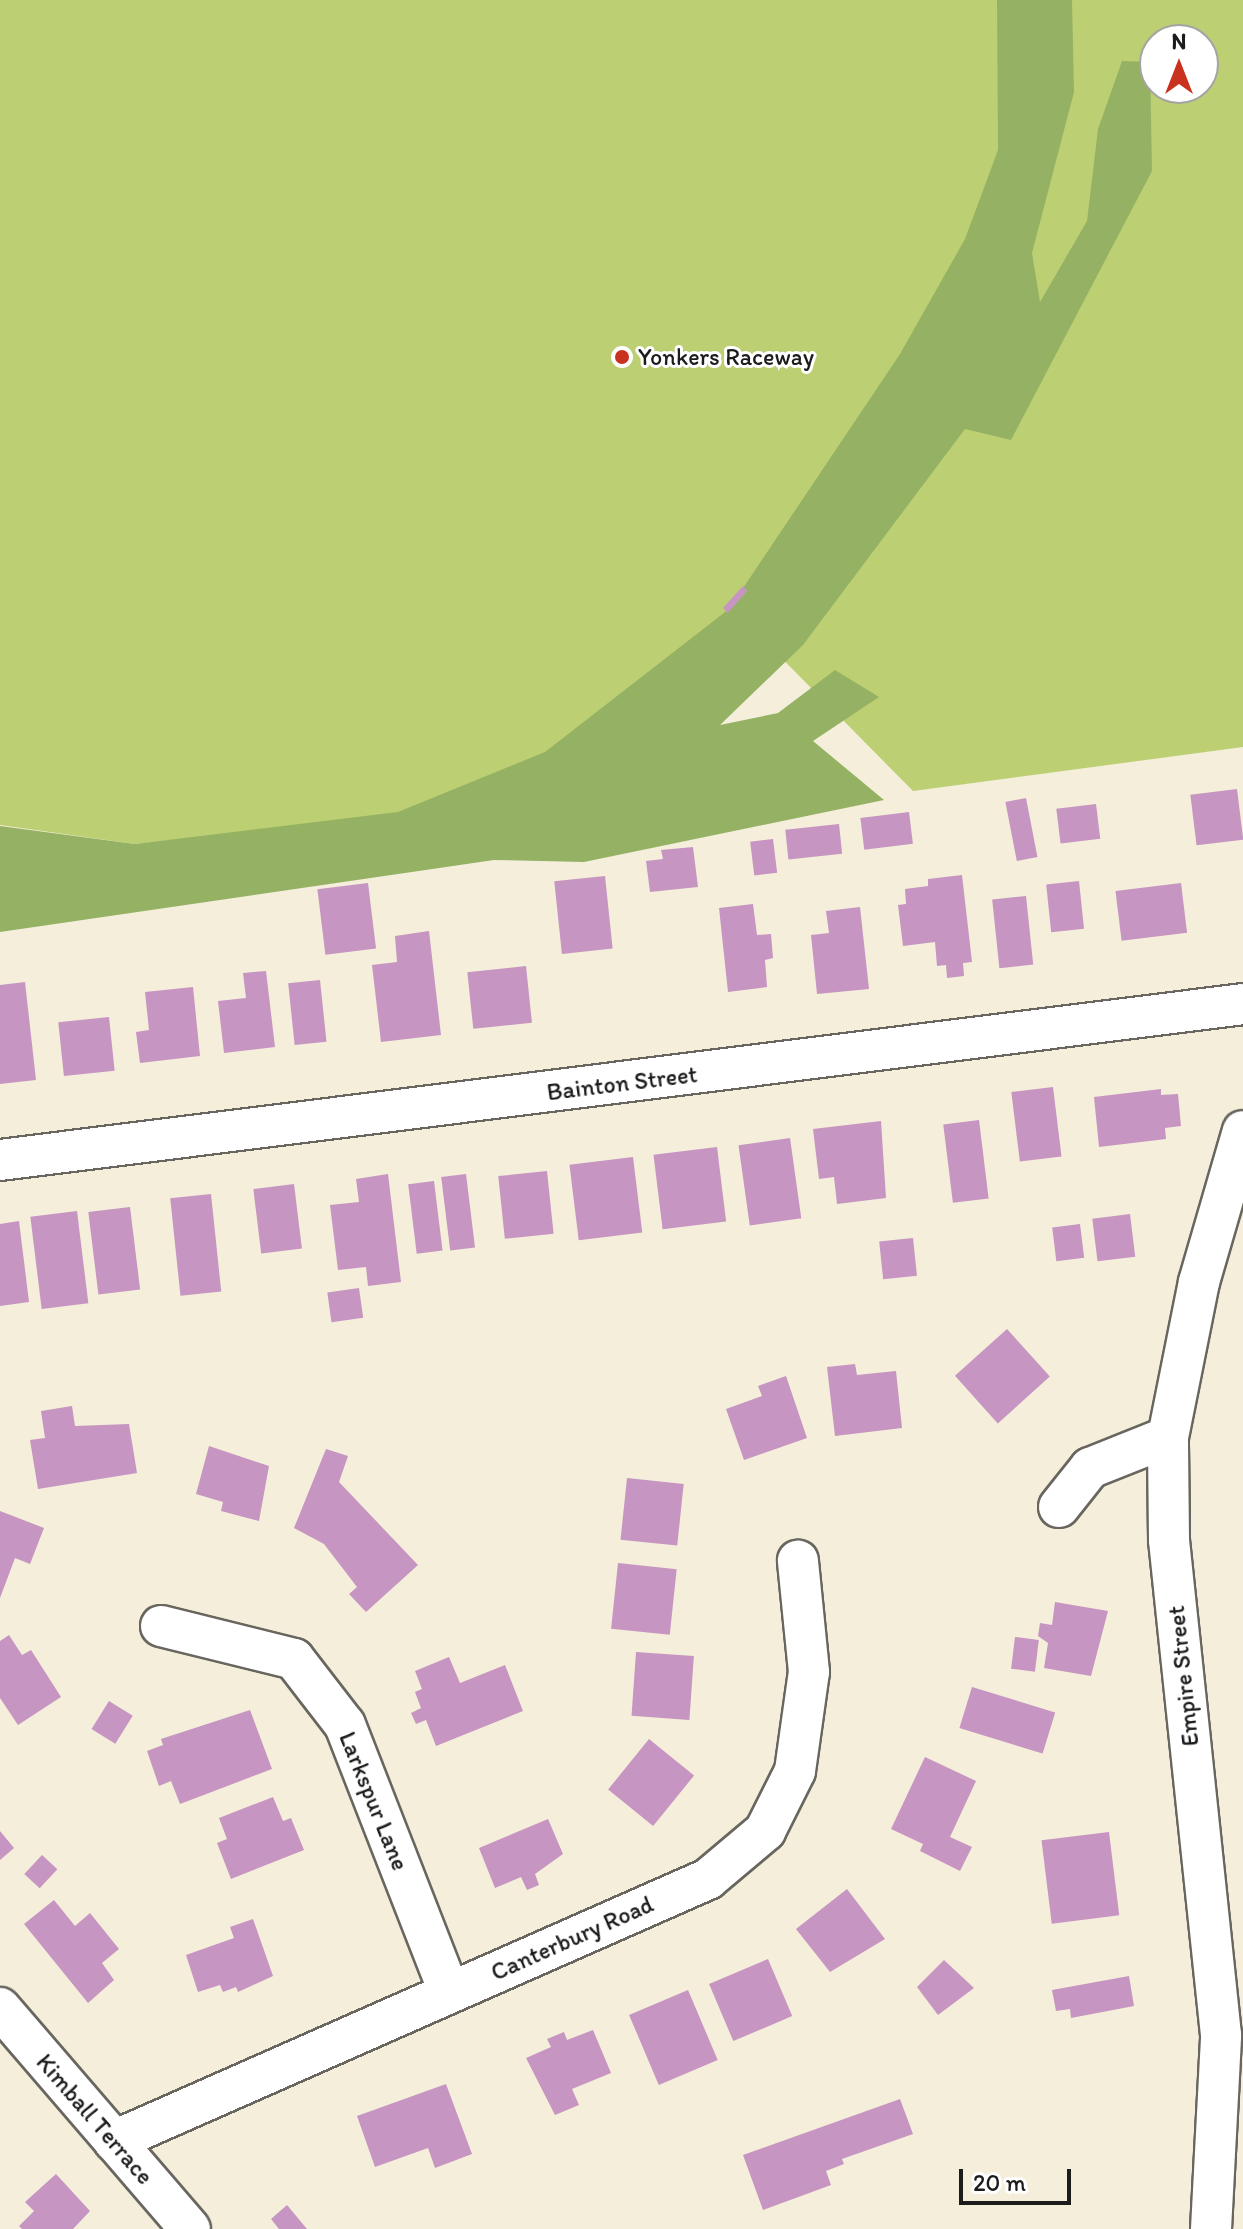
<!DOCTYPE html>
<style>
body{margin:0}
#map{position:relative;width:1243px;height:2229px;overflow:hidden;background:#f4eedb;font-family:Itim,sans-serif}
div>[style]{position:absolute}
.green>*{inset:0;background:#bccf72}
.forest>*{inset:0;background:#95b264}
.building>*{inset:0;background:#c695c1;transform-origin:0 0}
.roads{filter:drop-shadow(2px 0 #68665f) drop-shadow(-2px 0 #68665f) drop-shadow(0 2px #68665f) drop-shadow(0 -2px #68665f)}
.street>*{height:40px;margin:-20px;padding:0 20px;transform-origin:20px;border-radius:20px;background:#fff}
.dots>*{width:22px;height:22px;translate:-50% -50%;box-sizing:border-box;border:4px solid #fff;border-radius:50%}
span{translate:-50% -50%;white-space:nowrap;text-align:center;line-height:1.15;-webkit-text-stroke:6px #fff;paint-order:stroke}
.poi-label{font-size:24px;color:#1c1c1c}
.left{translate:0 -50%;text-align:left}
.street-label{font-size:24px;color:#1c1c1c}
.north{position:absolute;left:1139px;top:24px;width:80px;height:80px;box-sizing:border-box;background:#fff;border:2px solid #a4a4a4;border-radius:50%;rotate:0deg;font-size:22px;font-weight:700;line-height:32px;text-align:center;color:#1c1c1c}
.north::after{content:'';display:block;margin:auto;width:28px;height:36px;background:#c8321e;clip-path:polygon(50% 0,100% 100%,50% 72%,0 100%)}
.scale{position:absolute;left:959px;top:2169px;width:112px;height:36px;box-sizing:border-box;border:4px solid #1c1c1c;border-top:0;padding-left:10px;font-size:24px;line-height:28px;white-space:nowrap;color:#1c1c1c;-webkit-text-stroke:6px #fff;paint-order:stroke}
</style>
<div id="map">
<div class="green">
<i style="clip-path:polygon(evenodd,0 0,1243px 0,1243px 747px,913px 791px,749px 625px,662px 689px,441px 812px,135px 844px,0 825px,0 0,1155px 40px,1203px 40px,1203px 88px,1155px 88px,1155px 40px)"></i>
</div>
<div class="forest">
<i style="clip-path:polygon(997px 0,1072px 0,1074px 92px,1032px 253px,1040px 302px,1087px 221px,1098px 129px,1122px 61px,1150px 62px,1152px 171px,1011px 440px,965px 429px,803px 645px,720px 725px,778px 713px,835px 670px,879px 697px,813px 741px,884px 800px,584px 862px,494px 860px,0 932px,0 826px,135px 844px,398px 812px,545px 752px,729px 609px,900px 354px,965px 239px,998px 150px)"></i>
</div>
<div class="building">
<i style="clip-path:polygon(743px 586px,747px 591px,728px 613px,723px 608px)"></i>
<i style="left:1237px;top:789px;width:51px;height:47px;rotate:83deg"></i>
<i style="left:1026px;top:798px;width:60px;height:21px;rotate:79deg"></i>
<i style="left:1096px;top:804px;width:35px;height:40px;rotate:83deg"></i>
<i style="left:909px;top:812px;width:32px;height:49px;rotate:83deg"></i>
<i style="left:839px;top:824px;width:30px;height:54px;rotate:84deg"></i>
<i style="left:773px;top:839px;width:34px;height:23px;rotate:83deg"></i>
<i style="clip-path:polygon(693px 847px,698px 887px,650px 892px,646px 861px,663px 859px,661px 850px)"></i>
<i style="clip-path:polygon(962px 875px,972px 962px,963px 963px,964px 976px,947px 978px,946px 965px,937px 966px,935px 942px,903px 946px,898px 905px,906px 904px,905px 889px,928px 886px,928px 879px)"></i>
<i style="left:605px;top:876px;width:73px;height:51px;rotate:84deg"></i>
<i style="left:1079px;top:881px;width:48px;height:33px;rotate:84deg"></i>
<i style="left:368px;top:883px;width:66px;height:51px;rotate:83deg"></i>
<i style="left:1181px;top:883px;width:50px;height:66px;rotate:83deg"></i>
<i style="left:1026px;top:896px;width:69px;height:34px;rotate:84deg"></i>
<i style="clip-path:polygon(753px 904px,757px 935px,771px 934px,773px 958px,765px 960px,767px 987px,728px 992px,719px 908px)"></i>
<i style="clip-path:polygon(860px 907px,869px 989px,817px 994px,811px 935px,829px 933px,826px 911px)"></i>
<i style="clip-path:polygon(429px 931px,441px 1035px,381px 1042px,372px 965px,397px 962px,395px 936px)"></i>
<i style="left:526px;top:966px;width:57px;height:59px;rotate:84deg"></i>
<i style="clip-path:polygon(266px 971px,275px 1047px,224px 1053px,218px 1001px,246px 998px,243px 973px)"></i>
<i style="left:320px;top:980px;width:62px;height:32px;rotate:84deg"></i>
<i style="clip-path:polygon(25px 982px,36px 1080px,0 1084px,0 985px)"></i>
<i style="clip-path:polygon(193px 987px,200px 1056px,140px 1063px,136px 1032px,149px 1030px,145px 992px)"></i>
<i style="left:109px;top:1017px;width:54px;height:51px;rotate:84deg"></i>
<i style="left:1053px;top:1087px;width:70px;height:42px;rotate:83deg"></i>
<i style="clip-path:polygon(1161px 1089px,1161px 1095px,1178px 1094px,1181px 1126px,1165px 1128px,1166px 1139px,1099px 1147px,1094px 1097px)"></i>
<i style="left:979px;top:1120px;width:79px;height:36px;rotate:83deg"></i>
<i style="clip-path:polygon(881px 1121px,886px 1198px,837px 1204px,834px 1177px,819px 1179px,813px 1129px)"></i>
<i style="left:790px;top:1138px;width:81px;height:52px;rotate:82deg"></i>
<i style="left:717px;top:1147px;width:75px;height:64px;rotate:83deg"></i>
<i style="left:633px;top:1157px;width:76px;height:64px;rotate:83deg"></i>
<i style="left:547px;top:1171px;width:63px;height:49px;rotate:84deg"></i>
<i style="clip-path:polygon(388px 1174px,401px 1282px,368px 1286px,366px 1267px,338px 1270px,330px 1205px,359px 1202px,356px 1179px)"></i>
<i style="left:466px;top:1174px;width:74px;height:25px;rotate:83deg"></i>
<i style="left:434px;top:1181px;width:70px;height:26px;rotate:83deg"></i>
<i style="left:294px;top:1184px;width:65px;height:41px;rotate:83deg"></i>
<i style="left:211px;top:1194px;width:98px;height:41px;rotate:84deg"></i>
<i style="left:130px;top:1207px;width:83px;height:42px;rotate:83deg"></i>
<i style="left:77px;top:1211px;width:93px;height:47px;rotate:83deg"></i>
<i style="left:1130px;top:1214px;width:43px;height:38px;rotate:83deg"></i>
<i style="clip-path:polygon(19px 1221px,29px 1302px,0 1306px,0 1224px)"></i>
<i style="left:1080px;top:1224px;width:34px;height:28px;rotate:83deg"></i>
<i style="left:913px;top:1238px;width:38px;height:34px;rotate:84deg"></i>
<i style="left:359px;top:1288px;width:30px;height:32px;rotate:82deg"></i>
<i style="left:1007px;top:1329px;width:64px;height:70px;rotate:48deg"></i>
<i style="clip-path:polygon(855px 1364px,857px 1375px,896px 1371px,902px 1428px,835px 1436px,827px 1367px)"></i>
<i style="clip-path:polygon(786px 1376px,807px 1438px,744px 1460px,726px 1409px,762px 1396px,758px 1386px)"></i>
<i style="clip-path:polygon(72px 1406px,75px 1426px,129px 1424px,137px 1473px,38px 1489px,30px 1440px,45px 1438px,41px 1411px)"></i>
<i style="clip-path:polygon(209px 1446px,269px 1466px,259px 1521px,221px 1511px,223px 1502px,196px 1494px)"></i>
<i style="clip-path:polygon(326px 1449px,348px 1456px,339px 1482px,418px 1565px,366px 1612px,349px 1594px,357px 1587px,324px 1544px,294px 1528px)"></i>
<i style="left:627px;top:1478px;width:57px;height:62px;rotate:6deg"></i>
<i style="clip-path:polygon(0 1511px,44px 1528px,30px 1564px,15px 1558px,0 1598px)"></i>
<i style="left:618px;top:1563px;width:59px;height:66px;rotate:6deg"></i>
<i style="clip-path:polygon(1055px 1602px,1108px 1611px,1091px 1676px,1044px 1668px,1048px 1643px,1038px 1636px,1040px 1623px,1052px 1625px)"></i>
<i style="clip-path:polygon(9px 1635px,22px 1655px,31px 1650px,61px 1697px,18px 1725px,0 1698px,0 1641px)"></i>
<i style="left:1015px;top:1637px;width:24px;height:32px;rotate:7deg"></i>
<i style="left:636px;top:1652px;width:58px;height:64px;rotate:4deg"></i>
<i style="clip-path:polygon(449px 1657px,460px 1683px,505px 1665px,523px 1711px,436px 1746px,426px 1720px,416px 1724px,411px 1713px,421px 1708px,415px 1692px,422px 1689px,415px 1671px)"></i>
<i style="left:972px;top:1687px;width:87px;height:43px;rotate:17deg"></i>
<i style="left:109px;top:1701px;width:28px;height:33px;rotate:32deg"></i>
<i style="clip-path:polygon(250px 1710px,272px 1769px,180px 1804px,171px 1781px,159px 1786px,147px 1751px,163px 1745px,161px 1739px)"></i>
<i style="left:649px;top:1739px;width:58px;height:65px;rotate:39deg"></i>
<i style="clip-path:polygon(925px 1757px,976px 1781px,950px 1837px,972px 1847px,960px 1871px,920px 1851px,923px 1844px,891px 1829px)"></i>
<i style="clip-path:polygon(273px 1797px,283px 1821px,291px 1818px,304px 1850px,231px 1879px,217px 1843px,227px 1839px,219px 1818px)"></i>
<i style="clip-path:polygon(548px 1819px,563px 1854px,535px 1874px,539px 1885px,527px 1890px,521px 1877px,495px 1888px,479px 1848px)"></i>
<i style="clip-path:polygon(0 1831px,14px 1848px,0 1860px)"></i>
<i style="left:1109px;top:1832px;width:84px;height:68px;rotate:83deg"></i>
<i style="left:42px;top:1855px;width:21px;height:26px;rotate:43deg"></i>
<i style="clip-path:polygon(847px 1889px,885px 1939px,830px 1972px,796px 1929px)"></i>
<i style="clip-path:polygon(54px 1900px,75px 1926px,90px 1913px,119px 1949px,102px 1963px,114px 1980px,88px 2003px,24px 1924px)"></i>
<i style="clip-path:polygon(253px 1919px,273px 1976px,238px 1992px,236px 1987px,223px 1992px,220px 1985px,198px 1992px,186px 1955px,234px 1938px,230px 1927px)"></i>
<i style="left:768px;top:1959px;width:62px;height:64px;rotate:67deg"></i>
<i style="clip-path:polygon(944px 1960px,974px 1988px,938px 2015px,917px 1987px)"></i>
<i style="clip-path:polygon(1129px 1976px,1134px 2006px,1071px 2018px,1070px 2009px,1056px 2011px,1052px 1990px)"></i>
<i style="left:688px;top:1990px;width:76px;height:64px;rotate:67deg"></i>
<i style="clip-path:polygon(593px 2030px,611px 2073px,572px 2089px,579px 2105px,555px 2115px,526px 2058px,551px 2047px,547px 2039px,564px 2032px,567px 2040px)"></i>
<i style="clip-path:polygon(446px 2084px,472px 2154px,435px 2168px,428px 2148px,375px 2167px,357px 2116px)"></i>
<i style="clip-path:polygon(900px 2099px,913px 2134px,842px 2159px,844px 2164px,826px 2171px,831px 2185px,763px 2210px,743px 2155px)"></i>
<i style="clip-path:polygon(56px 2174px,90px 2211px,73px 2229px,22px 2229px,19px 2226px,34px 2211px,25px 2202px)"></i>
<i style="clip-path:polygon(287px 2205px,307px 2229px,279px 2229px,271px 2219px)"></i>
</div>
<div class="roads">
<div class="street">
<i style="left:0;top:1160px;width:1253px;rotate:-7.15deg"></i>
<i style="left:1059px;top:1507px;width:50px;rotate:-51.5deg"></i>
<i style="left:1090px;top:1468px;width:84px;rotate:-21.7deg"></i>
<i style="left:161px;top:1626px;width:137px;rotate:13.9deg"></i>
<i style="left:294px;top:1659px;width:83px;rotate:52.3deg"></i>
<i style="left:345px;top:1725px;width:287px;rotate:68.7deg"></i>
<i style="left:0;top:2008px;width:291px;rotate:49.3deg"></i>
<i style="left:114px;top:2141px;width:649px;rotate:-23.8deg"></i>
<i style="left:708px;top:1879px;width:75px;rotate:-40.1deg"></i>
<i style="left:765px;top:1831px;width:67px;rotate:-63.4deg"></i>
<i style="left:795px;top:1771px;width:100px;rotate:-82deg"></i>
<i style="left:809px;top:1672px;width:112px;rotate:-95.7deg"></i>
<i style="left:1211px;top:2229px;width:194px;rotate:-87deg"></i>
<i style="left:1221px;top:2035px;width:498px;rotate:-96deg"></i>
<i style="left:1169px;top:1540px;width:103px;rotate:-90.6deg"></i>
<i style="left:1168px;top:1437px;width:158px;rotate:-78.7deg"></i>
<i style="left:1199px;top:1282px;width:157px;rotate:-73.8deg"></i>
</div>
</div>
<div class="dots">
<i style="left:622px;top:357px;background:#c8321e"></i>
</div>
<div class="poi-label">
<span class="left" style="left:638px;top:357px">Yonkers Raceway</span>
</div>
<div class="street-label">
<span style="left:622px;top:1083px;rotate:-7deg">Bainton Street</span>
<span style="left:1183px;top:1676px;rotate:-96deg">Empire Street</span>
<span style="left:374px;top:1801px;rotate:68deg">Larkspur Lane</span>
<span style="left:572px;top:1938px;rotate:-24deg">Canterbury Road</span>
<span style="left:95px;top:2119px;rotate:49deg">Kimball Terrace</span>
</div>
<div class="north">N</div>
<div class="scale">20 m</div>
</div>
